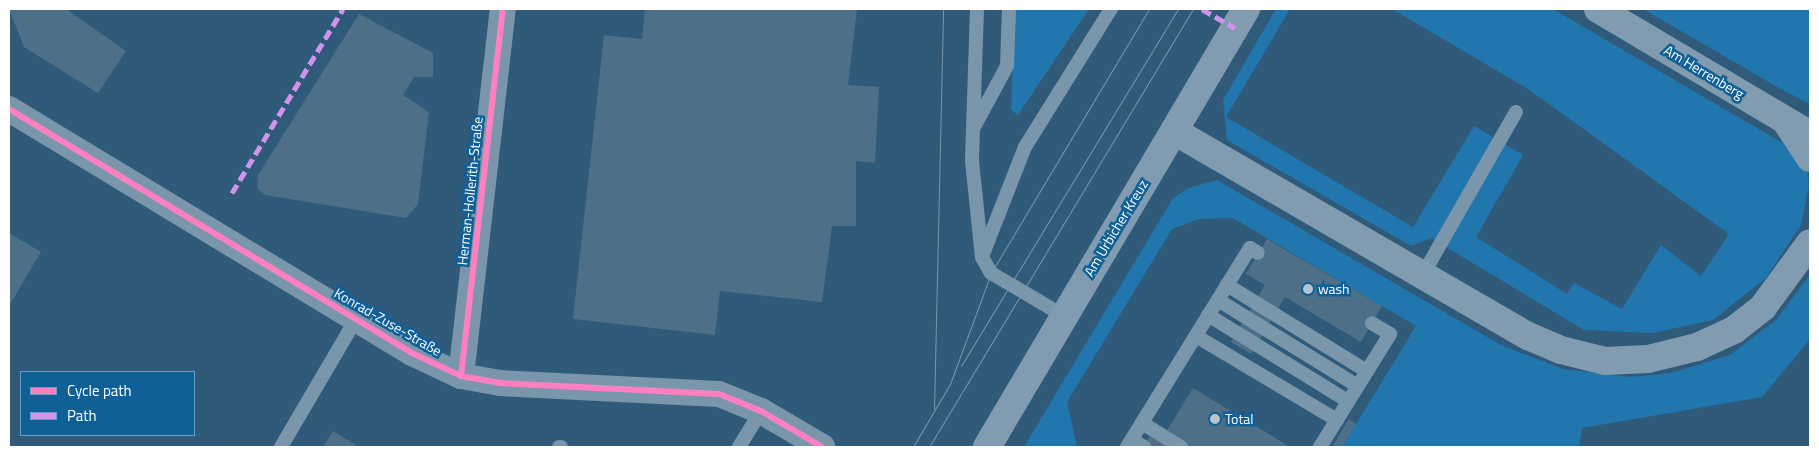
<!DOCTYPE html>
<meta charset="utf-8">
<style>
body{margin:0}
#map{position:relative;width:1819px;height:456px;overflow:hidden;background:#2f5a79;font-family:"Titillium Web",sans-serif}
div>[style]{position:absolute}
.green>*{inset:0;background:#2176ae}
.building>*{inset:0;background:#4d7088}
.service>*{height:14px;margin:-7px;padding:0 7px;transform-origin:7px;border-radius:7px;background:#7a96ab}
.minor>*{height:26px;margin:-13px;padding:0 13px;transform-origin:13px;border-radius:13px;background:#7a96ab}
.secondary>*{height:28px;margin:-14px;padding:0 14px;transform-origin:14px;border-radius:14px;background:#819cb0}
.tram>*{height:1px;margin:-0.5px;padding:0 0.5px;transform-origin:0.5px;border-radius:0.5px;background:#7a96aa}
.quiet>*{height:5px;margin-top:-2.5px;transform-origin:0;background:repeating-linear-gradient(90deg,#d193ec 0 10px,transparent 0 15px)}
.cycleway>*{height:6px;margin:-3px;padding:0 3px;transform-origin:3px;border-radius:3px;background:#ff80c0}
.dots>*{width:14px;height:14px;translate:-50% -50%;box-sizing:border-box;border:2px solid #106098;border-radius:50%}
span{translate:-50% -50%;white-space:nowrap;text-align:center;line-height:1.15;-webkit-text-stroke:5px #106098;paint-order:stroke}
.street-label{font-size:14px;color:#fff}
.poi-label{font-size:14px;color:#fff}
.left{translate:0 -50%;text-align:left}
.frame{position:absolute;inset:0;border:10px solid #fff;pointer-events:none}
.legend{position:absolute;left:20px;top:371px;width:175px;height:65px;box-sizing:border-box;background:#106098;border:1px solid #70a0c1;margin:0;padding:6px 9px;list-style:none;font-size:15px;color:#fff}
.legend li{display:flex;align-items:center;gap:10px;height:25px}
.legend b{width:25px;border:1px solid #70a0c1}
</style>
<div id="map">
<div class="green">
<i style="clip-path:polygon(1015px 9px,1089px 9px,1018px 115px,1011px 110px)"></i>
<i style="clip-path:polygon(1276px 9px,1290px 9px,1226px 117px,1413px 227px,1474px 126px,1523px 155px,1476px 237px,1567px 294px,1574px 283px,1622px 309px,1661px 245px,1701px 276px,1729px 234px,1528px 89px,1392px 9px,1553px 9px,1793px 149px,1807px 166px,1809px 185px,1801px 225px,1766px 278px,1713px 320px,1653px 333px,1584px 330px,1431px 238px,1411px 246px,1227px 140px,1223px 100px)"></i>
<i style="clip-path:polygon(1643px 9px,1810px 9px,1810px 104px,1779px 88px)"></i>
<i style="clip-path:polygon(1217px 180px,1501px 345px,1563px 369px,1630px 377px,1671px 373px,1730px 355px,1776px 320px,1810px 275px,1810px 339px,1762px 397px,1582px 428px,1579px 447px,1342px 447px,1416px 326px,1233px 218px,1199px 219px,1172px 229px,1067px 402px,1077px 447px,1024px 447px,1173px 198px,1188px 188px)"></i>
</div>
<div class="building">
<i style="clip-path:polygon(9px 9px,66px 9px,126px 51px,98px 93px,24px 47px)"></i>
<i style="clip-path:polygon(645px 9px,857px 9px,848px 85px,879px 87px,875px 163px,856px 161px,856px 226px,832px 226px,822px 302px,720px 291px,715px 335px,573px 319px,604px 35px,642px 39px)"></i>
<i style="clip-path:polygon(359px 14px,433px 53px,433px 77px,414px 77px,403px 95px,429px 112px,418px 204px,406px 218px,265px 195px,257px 188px,258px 175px)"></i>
<i style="clip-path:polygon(9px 233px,41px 252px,9px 306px)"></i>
<i style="clip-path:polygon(1267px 239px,1382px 306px,1361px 342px,1285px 297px,1251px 354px,1231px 342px,1265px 285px,1246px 274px)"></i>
<i style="clip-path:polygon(1193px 388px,1290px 447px,1143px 447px,1156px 426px,1166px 432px)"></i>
<i style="clip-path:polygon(1349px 419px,1356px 424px,1342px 447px,1332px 447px)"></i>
<i style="clip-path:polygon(333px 431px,359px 447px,323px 447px)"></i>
</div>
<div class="service">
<i style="left:977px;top:9px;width:152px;rotate:91.9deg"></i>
<i style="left:972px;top:161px;width:97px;rotate:84.1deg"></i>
<i style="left:982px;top:257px;width:18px;rotate:61deg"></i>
<i style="left:991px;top:273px;width:85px;rotate:30.5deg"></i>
<i style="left:974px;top:127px;width:69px;rotate:-61.6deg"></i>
<i style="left:1007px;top:66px;width:57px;rotate:-88deg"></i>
<i style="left:983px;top:254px;width:115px;rotate:-68.6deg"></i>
<i style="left:1025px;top:147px;width:163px;rotate:-58.1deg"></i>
<i style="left:1422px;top:276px;width:189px;rotate:-60.2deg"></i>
<i style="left:1227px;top:285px;width:164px;rotate:31.6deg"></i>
<i style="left:1218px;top:300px;width:164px;rotate:31.6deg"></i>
<i style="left:1208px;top:315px;width:164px;rotate:31.6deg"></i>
<i style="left:1196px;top:336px;width:164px;rotate:30.8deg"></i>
<i style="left:1142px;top:423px;width:46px;rotate:31.6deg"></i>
<i style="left:1132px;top:440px;width:14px;rotate:30deg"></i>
<i style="left:281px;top:447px;width:148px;rotate:-59.6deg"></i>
<i style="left:559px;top:447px;width:2px"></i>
<i style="left:739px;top:447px;width:42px;rotate:-58.6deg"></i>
<i style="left:1127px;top:447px;width:234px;rotate:-58.3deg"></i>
<i style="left:1250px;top:248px;width:9px;rotate:32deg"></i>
<i style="left:1320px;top:447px;width:133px;rotate:-58.2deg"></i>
<i style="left:1390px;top:334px;width:21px;rotate:-149deg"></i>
</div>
<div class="minor">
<i style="left:9px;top:109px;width:471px;rotate:31.2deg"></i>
<i style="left:412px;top:353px;width:54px;rotate:25.1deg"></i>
<i style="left:461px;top:376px;width:40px;rotate:10deg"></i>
<i style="left:500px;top:383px;width:219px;rotate:2.9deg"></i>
<i style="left:719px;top:394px;width:45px;rotate:22deg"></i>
<i style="left:761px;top:411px;width:71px;rotate:30.5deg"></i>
<i style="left:461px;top:376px;width:369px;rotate:-83.5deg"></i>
</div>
<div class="secondary">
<i style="left:1598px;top:9px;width:247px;rotate:30.7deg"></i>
<i style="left:1787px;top:123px;width:42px;rotate:56.7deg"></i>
<i style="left:1174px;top:131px;width:409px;rotate:30.1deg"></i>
<i style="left:1528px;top:336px;width:36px;rotate:23deg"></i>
<i style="left:1561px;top:350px;width:45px;rotate:14deg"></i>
<i style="left:1605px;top:361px;width:43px;rotate:-2.7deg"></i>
<i style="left:1648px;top:359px;width:50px;rotate:-13.8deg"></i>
<i style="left:1697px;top:347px;width:41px;rotate:-24.7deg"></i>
<i style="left:1734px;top:330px;width:37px;rotate:-38deg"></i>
<i style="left:1763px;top:307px;width:79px;rotate:-53.7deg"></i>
<i style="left:987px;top:447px;width:509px;rotate:-59.4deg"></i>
</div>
<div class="tram">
<i style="left:961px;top:366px;width:418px;rotate:-58.7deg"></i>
<i style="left:934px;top:409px;width:400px;rotate:-88.7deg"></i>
<i style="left:913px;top:447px;width:73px;rotate:-59.6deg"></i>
<i style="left:950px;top:384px;width:118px;rotate:-69.7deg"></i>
<i style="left:991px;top:273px;width:308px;rotate:-59.1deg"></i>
<i style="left:929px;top:447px;width:511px;rotate:-58.92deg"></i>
</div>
<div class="quiet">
<i style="left:1202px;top:9px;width:38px;rotate:30deg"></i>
<i style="left:232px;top:193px;width:215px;rotate:-58.9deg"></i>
</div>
<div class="cycleway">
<i style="left:9px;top:109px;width:471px;rotate:31.2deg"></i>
<i style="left:412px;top:353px;width:54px;rotate:25.1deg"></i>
<i style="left:461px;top:376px;width:40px;rotate:10deg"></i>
<i style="left:500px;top:383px;width:219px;rotate:2.9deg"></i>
<i style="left:719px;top:394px;width:45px;rotate:22deg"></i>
<i style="left:761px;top:411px;width:71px;rotate:30.5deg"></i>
<i style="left:461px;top:376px;width:369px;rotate:-83.5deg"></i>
</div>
<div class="dots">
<i style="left:1308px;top:289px;background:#b6c5d0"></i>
<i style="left:1215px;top:419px;background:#b6c5d0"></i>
</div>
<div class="street-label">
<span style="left:1704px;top:72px;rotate:31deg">Am Herrenberg</span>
<span style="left:470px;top:191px;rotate:-84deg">Herman-Hollerith-Straße</span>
<span style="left:1116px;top:228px;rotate:-59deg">Am Urbicher Kreuz</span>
<span style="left:388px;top:322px;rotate:30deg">Konrad-Zuse-Straße</span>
</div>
<div class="poi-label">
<span class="left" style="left:1318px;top:289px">wash</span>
<span class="left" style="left:1225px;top:419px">Total</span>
</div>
<div class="frame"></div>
<ul class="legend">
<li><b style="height:6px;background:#ff80c0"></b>Cycle path</li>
<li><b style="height:6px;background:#d193ec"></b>Path</li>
</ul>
</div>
